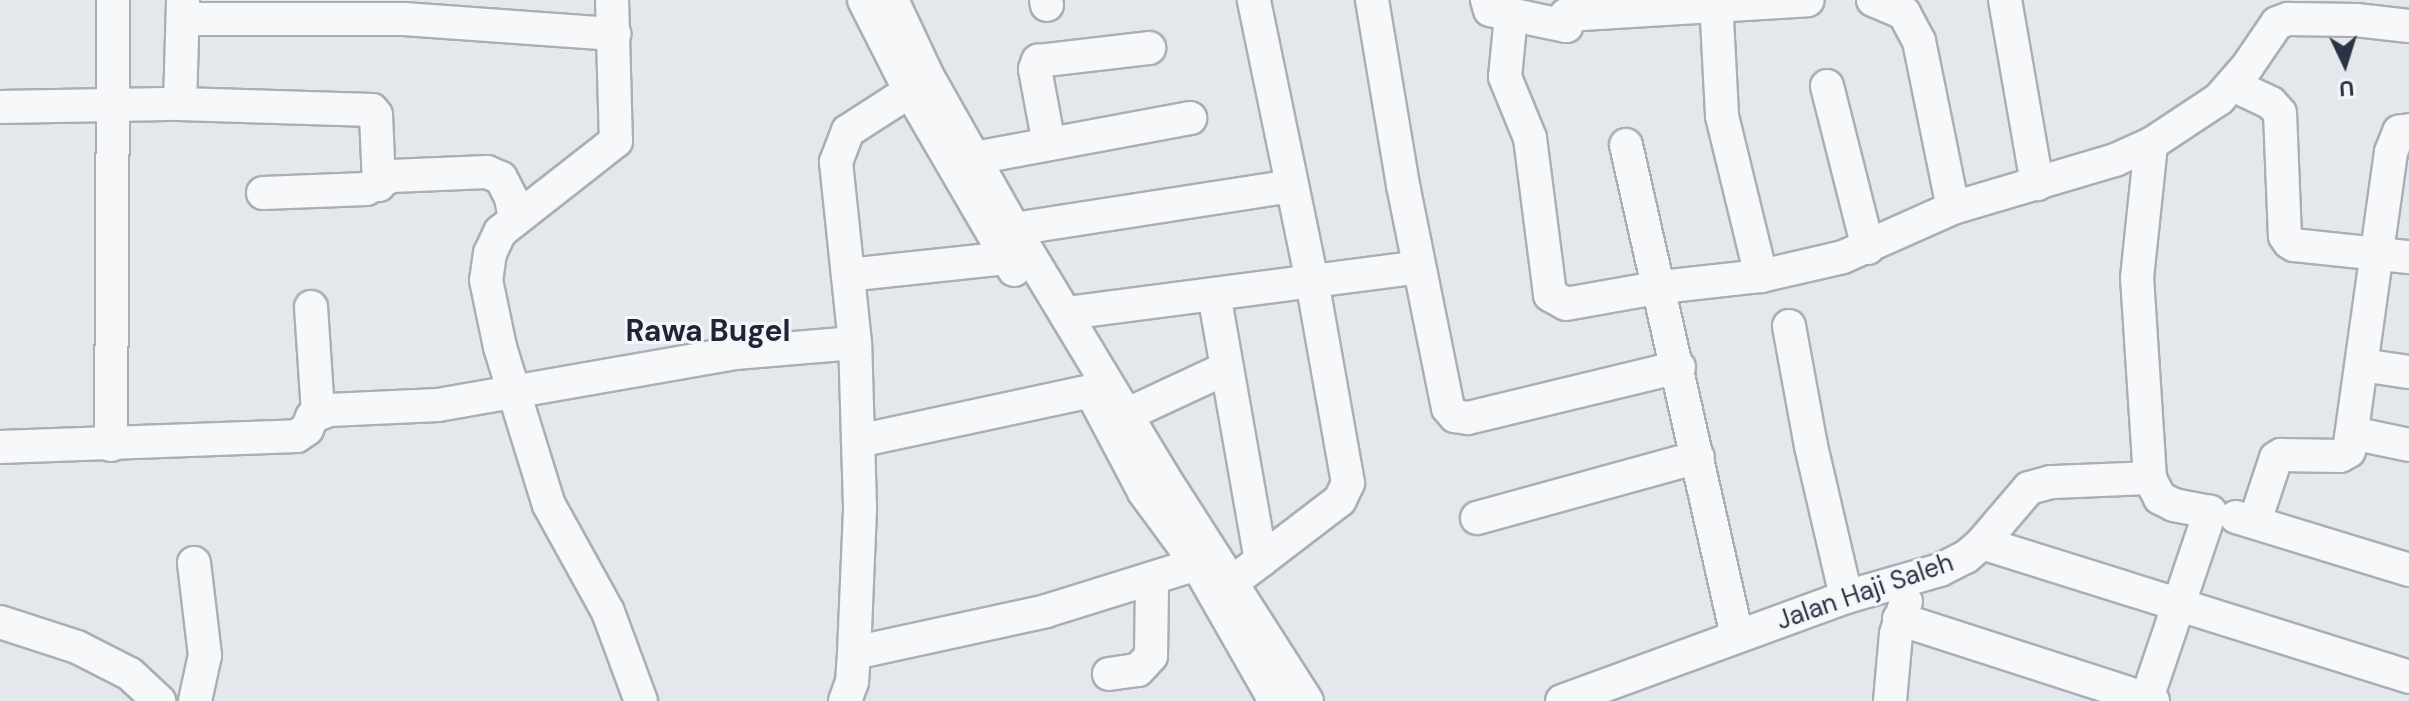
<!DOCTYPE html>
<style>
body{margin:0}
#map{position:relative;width:2409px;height:701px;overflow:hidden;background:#e4e7ec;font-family:"DM Sans",sans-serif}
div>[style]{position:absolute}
.roads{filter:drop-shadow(2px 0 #a9aeb7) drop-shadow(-2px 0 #a9aeb7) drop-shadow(0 2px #a9aeb7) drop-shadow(0 -2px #a9aeb7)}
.minor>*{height:32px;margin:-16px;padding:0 16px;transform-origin:16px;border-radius:16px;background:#f7f8fa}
span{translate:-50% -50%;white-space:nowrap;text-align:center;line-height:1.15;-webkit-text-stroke:6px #f4f6f9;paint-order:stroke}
.street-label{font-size:26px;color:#2b3445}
.quarter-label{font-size:30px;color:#1d2536;font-weight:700}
.north{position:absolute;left:2305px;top:24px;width:80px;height:80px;-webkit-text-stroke:6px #f4f6f9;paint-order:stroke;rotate:176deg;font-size:22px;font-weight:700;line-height:32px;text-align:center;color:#2b3445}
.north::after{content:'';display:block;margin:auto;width:28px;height:36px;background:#2b3445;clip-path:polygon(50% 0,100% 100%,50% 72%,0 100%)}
</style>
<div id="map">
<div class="roads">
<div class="minor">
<i style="left:612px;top:0;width:141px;rotate:88.4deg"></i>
<i style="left:616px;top:141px;width:147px;rotate:141.9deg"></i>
<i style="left:500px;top:232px;width:23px;rotate:115deg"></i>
<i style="left:490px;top:253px;width:27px;rotate:98deg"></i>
<i style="left:486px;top:280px;width:68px;rotate:78.2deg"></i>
<i style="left:500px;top:347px;width:165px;rotate:72.8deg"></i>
<i style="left:549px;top:505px;width:122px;rotate:61.1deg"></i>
<i style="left:608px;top:612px;width:95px;rotate:69.7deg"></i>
<i style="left:864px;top:0;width:102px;rotate:63.2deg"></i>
<i style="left:910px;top:91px;width:207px;rotate:59.8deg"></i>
<i style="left:892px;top:0;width:85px;rotate:64.9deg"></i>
<i style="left:928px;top:77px;width:175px;rotate:60.5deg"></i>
<i style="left:1014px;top:229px;width:288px;rotate:58.9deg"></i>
<i style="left:1163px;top:476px;width:267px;rotate:57.4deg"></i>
<i style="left:1046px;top:0;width:5px;rotate:79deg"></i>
<i style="left:1372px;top:0;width:188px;rotate:80.5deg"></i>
<i style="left:1403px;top:185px;width:227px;rotate:78.6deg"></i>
<i style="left:1448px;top:408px;width:11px;rotate:49deg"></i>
<i style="left:1455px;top:416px;width:13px;rotate:9deg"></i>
<i style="left:1468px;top:418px;width:217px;rotate:-13.6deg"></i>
<i style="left:1487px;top:0;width:10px;rotate:73deg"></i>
<i style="left:1490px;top:10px;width:78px;rotate:11.9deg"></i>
<i style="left:1566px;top:26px;width:11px;rotate:-90deg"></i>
<i style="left:1566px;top:15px;width:242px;rotate:-3.5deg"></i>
<i style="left:1716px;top:0;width:116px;rotate:87deg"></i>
<i style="left:1722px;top:116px;width:165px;rotate:76.3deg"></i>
<i style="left:1873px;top:0;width:34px;rotate:23deg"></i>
<i style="left:1904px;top:13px;width:32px;rotate:62deg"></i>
<i style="left:1919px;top:41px;width:170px;rotate:78.5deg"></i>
<i style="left:2005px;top:0;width:187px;rotate:80.1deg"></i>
<i style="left:1511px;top:16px;width:61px;rotate:95.6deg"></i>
<i style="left:1505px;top:77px;width:66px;rotate:67.7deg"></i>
<i style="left:1530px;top:138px;width:158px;rotate:82.7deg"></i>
<i style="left:1550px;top:295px;width:18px;rotate:29deg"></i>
<i style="left:1566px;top:304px;width:97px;rotate:-10.1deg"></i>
<i style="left:1661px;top:287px;width:101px;rotate:-6.3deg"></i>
<i style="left:1761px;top:276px;width:84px;rotate:-13deg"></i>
<i style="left:1843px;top:257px;width:120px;rotate:-24deg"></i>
<i style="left:1953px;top:208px;width:169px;rotate:-16.5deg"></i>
<i style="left:2115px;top:160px;width:39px;rotate:-24deg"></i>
<i style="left:2151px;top:144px;width:82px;rotate:-33.5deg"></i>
<i style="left:2219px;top:99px;width:43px;rotate:-48.8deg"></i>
<i style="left:2247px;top:67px;width:53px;rotate:-55.7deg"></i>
<i style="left:2277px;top:23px;width:12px;rotate:-20deg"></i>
<i style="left:2288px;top:19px;width:68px;rotate:0.8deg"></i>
<i style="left:2356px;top:20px;width:53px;rotate:6.5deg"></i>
<i style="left:183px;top:19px;width:221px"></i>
<i style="left:404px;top:19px;width:211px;rotate:4.1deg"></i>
<i style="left:2233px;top:85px;width:42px;rotate:25.3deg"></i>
<i style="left:2271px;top:103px;width:13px;rotate:48deg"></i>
<i style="left:2280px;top:113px;width:123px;rotate:87.7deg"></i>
<i style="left:2285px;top:236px;width:7px;rotate:56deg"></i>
<i style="left:2289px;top:242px;width:6px;rotate:31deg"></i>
<i style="left:2294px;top:245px;width:116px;rotate:6deg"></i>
<i style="left:1827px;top:86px;width:167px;rotate:75.8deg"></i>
<i style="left:180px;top:104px;width:104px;rotate:-88.3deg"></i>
<i style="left:0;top:107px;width:180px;rotate:-1deg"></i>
<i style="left:180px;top:104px;width:192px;rotate:1.8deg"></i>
<i style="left:372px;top:110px;width:6px;rotate:51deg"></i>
<i style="left:376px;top:115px;width:70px;rotate:87.5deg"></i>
<i style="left:1049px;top:144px;width:76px;rotate:-100.6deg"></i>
<i style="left:1035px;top:69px;width:9px;rotate:-69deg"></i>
<i style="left:1038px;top:61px;width:112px;rotate:-6.7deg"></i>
<i style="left:1626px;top:145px;width:503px;rotate:77.26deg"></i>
<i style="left:960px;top:166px;width:17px;rotate:-28deg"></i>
<i style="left:975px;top:158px;width:219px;rotate:-10.5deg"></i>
<i style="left:263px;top:193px;width:103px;rotate:-2.2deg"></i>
<i style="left:366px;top:189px;width:29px;rotate:-27deg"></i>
<i style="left:392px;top:176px;width:95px;rotate:-2.4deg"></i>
<i style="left:487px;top:172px;width:15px;rotate:23deg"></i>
<i style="left:501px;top:178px;width:22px;rotate:63deg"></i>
<i style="left:511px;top:198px;width:20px;rotate:79deg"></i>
<i style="left:1014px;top:229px;width:281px;rotate:-8.8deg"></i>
<i style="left:848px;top:275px;width:159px;rotate:-6.1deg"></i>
<i style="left:1214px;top:294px;width:271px;rotate:80deg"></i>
<i style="left:311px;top:307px;width:105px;rotate:86.2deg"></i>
<i style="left:1067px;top:313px;width:355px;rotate:-7.4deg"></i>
<i style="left:1789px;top:326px;width:122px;rotate:79.6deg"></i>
<i style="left:1811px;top:446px;width:155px;rotate:76.9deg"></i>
<i style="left:2362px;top:365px;width:48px;rotate:8.5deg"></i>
<i style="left:1094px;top:397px;width:107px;rotate:62.2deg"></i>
<i style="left:1144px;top:492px;width:89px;rotate:53.6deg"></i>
<i style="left:1197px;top:564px;width:158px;rotate:60.3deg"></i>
<i style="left:1128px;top:414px;width:109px;rotate:-24.9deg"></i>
<i style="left:2352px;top:433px;width:58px;rotate:11.9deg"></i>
<i style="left:858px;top:441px;width:238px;rotate:-12.1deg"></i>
<i style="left:111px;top:445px;width:445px;rotate:-89.7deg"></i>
<i style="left:0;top:447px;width:297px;rotate:-2.1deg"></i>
<i style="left:297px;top:436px;width:12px;rotate:-35deg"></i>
<i style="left:307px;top:429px;width:13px;rotate:-67deg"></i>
<i style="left:312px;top:417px;width:18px;rotate:-22deg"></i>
<i style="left:329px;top:410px;width:109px;rotate:-2.6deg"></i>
<i style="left:438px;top:405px;width:302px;rotate:-9.9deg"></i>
<i style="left:735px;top:353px;width:120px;rotate:-4.8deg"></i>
<i style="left:2236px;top:517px;width:181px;rotate:17deg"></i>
<i style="left:1477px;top:518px;width:229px;rotate:-15.4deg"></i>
<i style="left:2255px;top:521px;width:66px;rotate:-71.6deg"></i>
<i style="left:2276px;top:458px;width:6px;rotate:-31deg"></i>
<i style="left:2281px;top:455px;width:59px;rotate:1deg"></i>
<i style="left:2340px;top:456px;width:10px;rotate:-29deg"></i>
<i style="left:2349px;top:451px;width:302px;rotate:-82deg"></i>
<i style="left:2391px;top:152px;width:22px;rotate:-68deg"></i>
<i style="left:2399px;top:132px;width:10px;rotate:-11deg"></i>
<i style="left:1982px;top:543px;width:448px;rotate:17.4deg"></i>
<i style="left:194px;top:563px;width:93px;rotate:83.2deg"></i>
<i style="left:205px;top:655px;width:47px;rotate:102.3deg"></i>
<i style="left:1234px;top:581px;width:133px;rotate:-37.4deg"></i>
<i style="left:1340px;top:500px;width:19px;rotate:-65deg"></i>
<i style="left:1348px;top:483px;width:205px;rotate:-100.1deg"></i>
<i style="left:1312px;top:281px;width:287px;rotate:-101.7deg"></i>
<i style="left:1899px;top:619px;width:267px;rotate:17.9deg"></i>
<i style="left:0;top:622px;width:81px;rotate:18deg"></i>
<i style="left:77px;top:647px;width:59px;rotate:27deg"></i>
<i style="left:130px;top:674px;width:40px;rotate:43deg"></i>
<i style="left:854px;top:653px;width:197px;rotate:-12.3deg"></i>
<i style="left:1046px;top:611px;width:158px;rotate:-17.3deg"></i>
<i style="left:1109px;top:674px;width:29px;rotate:-8deg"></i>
<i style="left:1138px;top:670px;width:19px;rotate:-47deg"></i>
<i style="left:1151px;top:656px;width:76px;rotate:-89.2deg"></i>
<i style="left:845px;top:701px;width:20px;rotate:-70deg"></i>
<i style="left:852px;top:682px;width:29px;rotate:-86deg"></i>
<i style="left:854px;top:653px;width:146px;rotate:-87.6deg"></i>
<i style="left:860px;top:507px;width:164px;rotate:-91.7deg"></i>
<i style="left:855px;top:343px;width:182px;rotate:-96deg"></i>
<i style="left:836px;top:162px;width:33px;rotate:-69deg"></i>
<i style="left:848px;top:131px;width:74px;rotate:-32.8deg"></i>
<i style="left:1562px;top:701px;width:302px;rotate:-20.1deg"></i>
<i style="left:1846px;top:597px;width:98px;rotate:-16deg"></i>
<i style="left:1940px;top:570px;width:29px;rotate:-27deg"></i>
<i style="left:1966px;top:557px;width:21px;rotate:-41deg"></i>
<i style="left:1982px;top:543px;width:72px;rotate:-49.5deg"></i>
<i style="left:2029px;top:488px;width:23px;rotate:-15deg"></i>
<i style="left:2051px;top:482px;width:99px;rotate:-2.3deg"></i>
<i style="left:1890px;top:701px;width:67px;rotate:-84.9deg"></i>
<i style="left:1896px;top:634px;width:34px;rotate:-73deg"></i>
<i style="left:2146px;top:701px;width:200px;rotate:-71.3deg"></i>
<i style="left:2210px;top:512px;width:37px;rotate:-169deg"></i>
<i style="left:2174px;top:505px;width:16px;rotate:-153deg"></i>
<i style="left:2160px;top:498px;width:22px;rotate:-117deg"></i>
<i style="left:2150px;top:478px;width:200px;rotate:-93.7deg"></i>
<i style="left:2137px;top:278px;width:135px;rotate:-84deg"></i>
</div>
</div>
<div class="street-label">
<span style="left:1865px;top:592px;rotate:-19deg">Jalan Haji Saleh</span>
</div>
<div class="quarter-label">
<span style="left:708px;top:331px">Rawa Bugel</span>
</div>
<div class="north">U</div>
</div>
